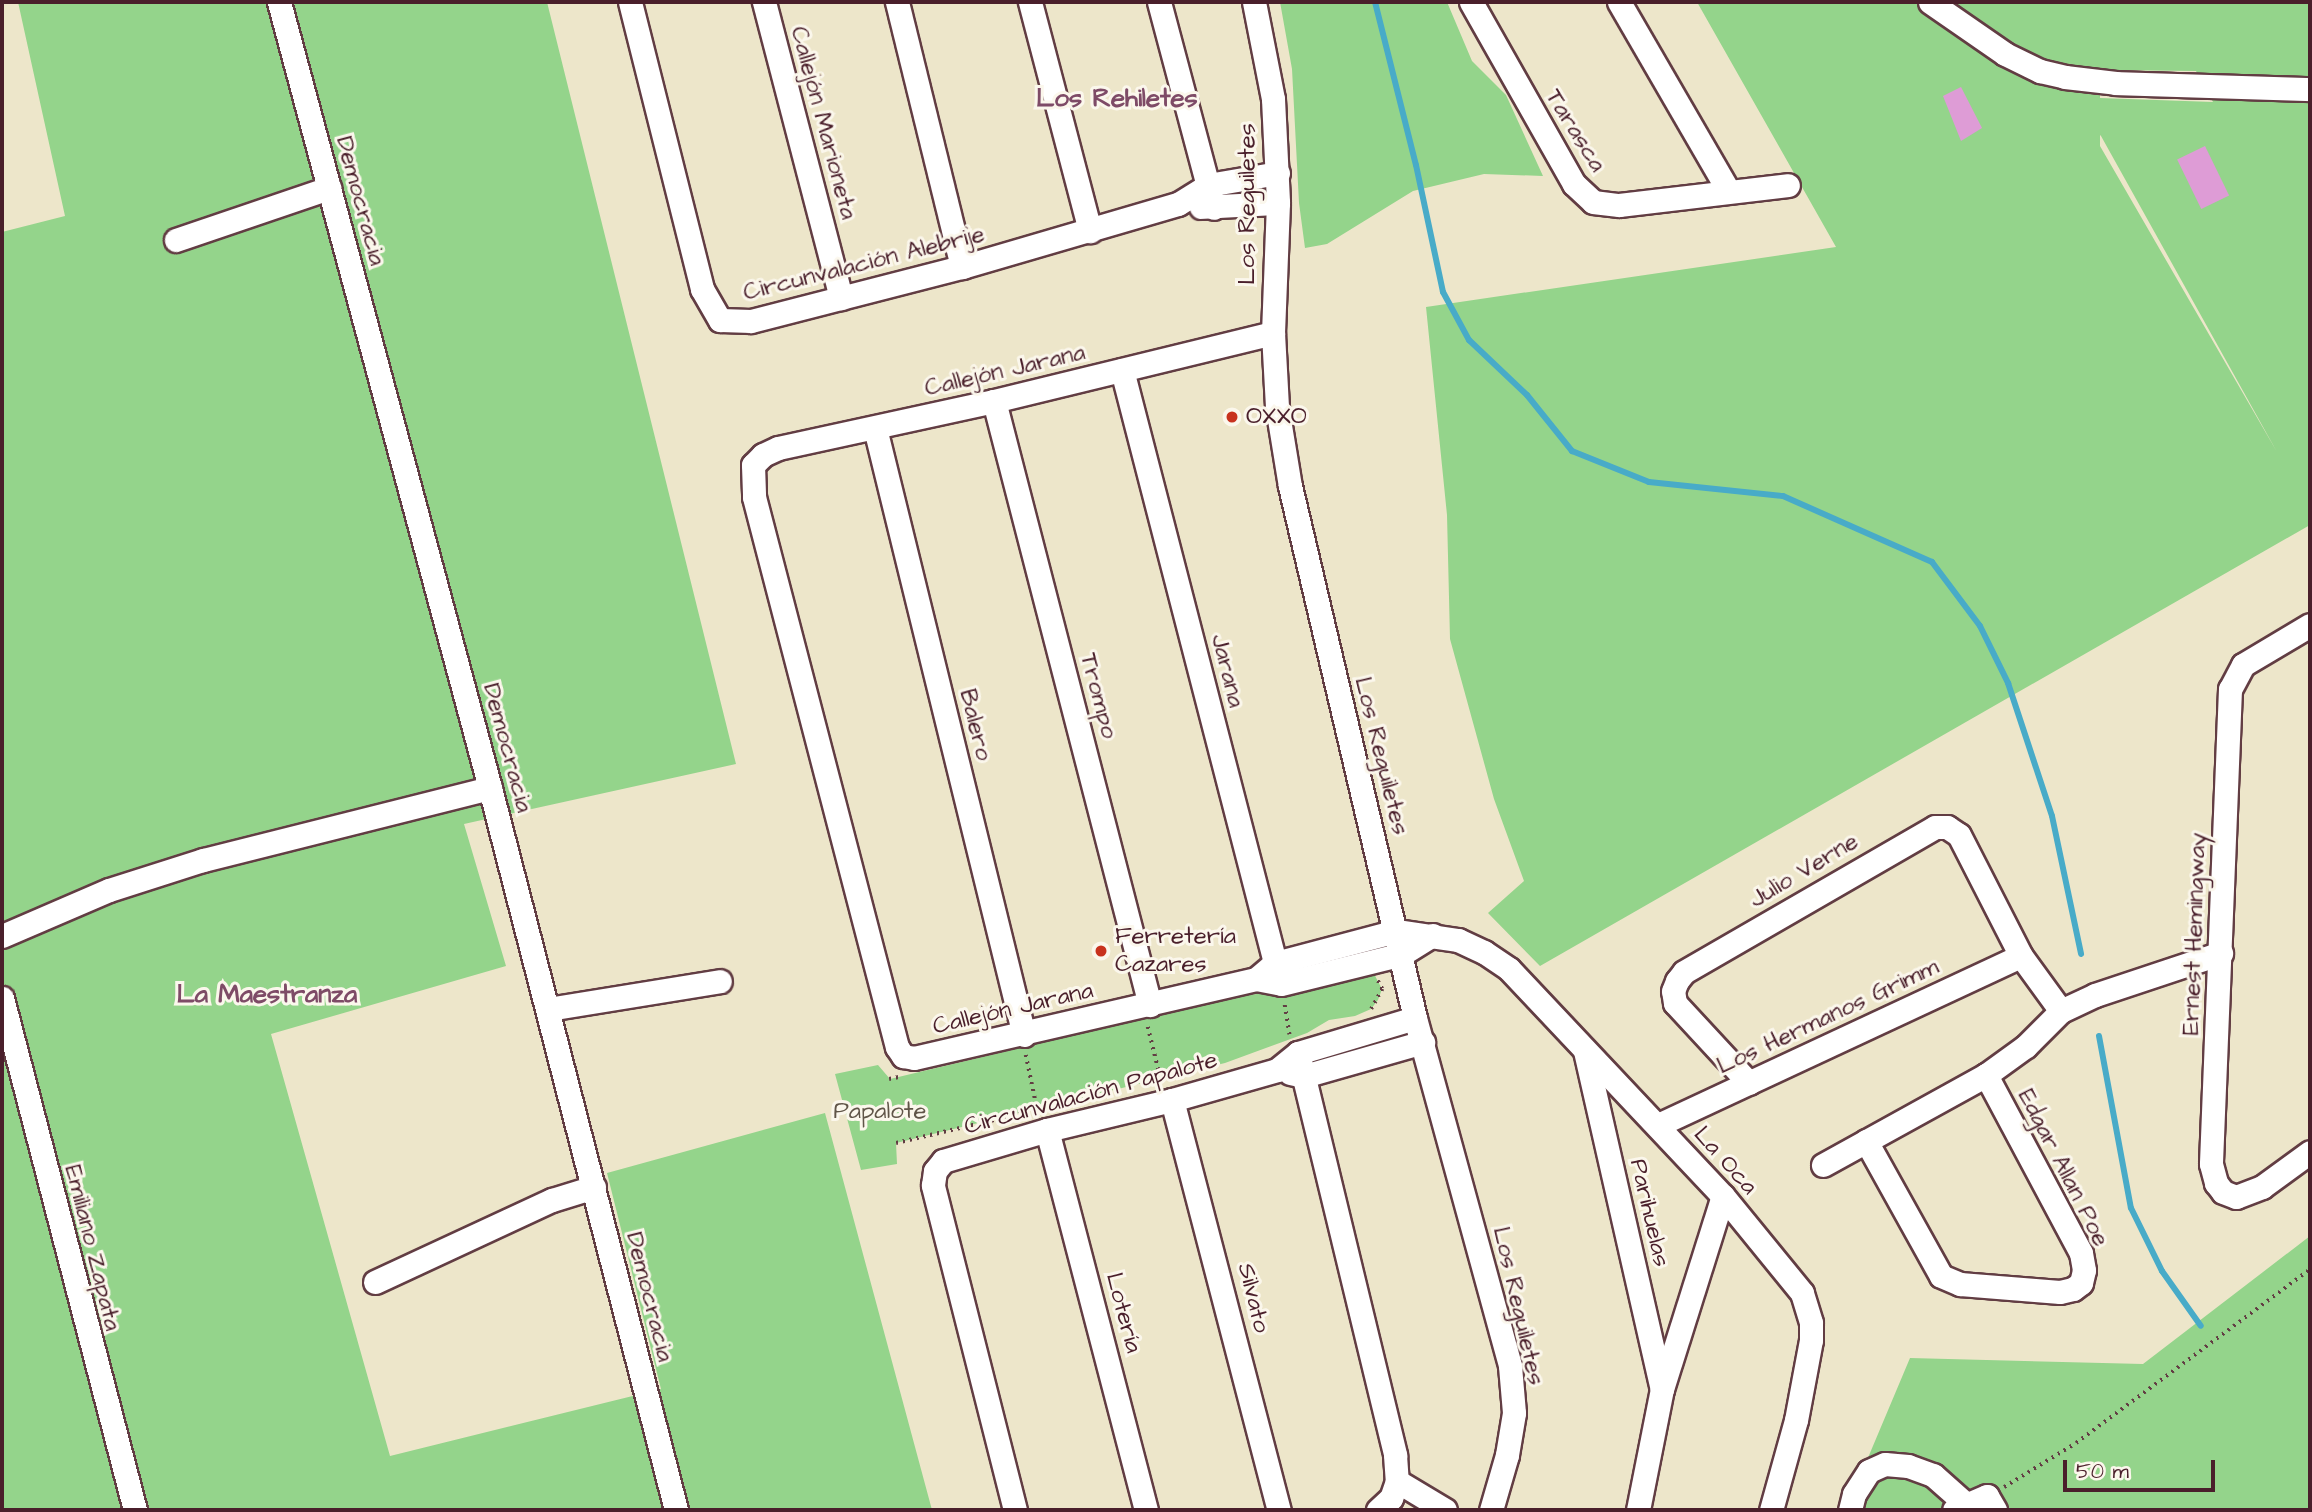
<!DOCTYPE html>
<meta charset="utf-8">
<style>
body{margin:0}
#map{position:relative;width:2312px;height:1512px;overflow:hidden;background:#ede6ca;font-family:"Architects Daughter",sans-serif}
div>[style]{position:absolute}
.green>*{inset:0;background:#94d48b}
.stream>*{height:6px;margin:-3px;padding:0 3px;transform-origin:3px;border-radius:3px;background:#48abc8}
.building>*{inset:0;background:#de9cd6;transform-origin:0 0}
.path>*{height:3.5px;margin-top:-1.75px;transform-origin:0;background:repeating-linear-gradient(90deg,#623d43 0 2px,transparent 0 7px)}
.roads{filter:drop-shadow(2px 0 #623d43) drop-shadow(-2px 0 #623d43) drop-shadow(0 2px #623d43) drop-shadow(0 -2px #623d43)}
.minor>*{height:23px;margin:-11.5px;padding:0 11.5px;transform-origin:11.5px;border-radius:11.5px;background:#fff}
.dots>*{width:19px;height:19px;translate:-50% -50%;box-sizing:border-box;border:4px solid #fbf7ec;border-radius:50%}
span{translate:-50% -50%;white-space:nowrap;text-align:center;line-height:1.15;-webkit-text-stroke:6px #fbf7ec;paint-order:stroke}
.street-label{font-size:24px;color:#4a1f2b}
.poi-label{font-size:24px;color:#4a1f2b}
.left{translate:0 -50%;text-align:left}
.park-label{font-size:24px;color:#605548}
.neighbourhood-label{font-size:26px;color:#7e4b67;font-weight:700}
.frame{position:absolute;inset:0;border:4px solid #4a1f2b;pointer-events:none}
.scale{position:absolute;left:2063px;top:1460px;width:152px;height:32px;box-sizing:border-box;border:4px solid #4a1f2b;border-top:0;padding-left:9px;font-size:21px;line-height:24px;white-space:nowrap;color:#4a1f2b;-webkit-text-stroke:5px #fbf7ec;paint-order:stroke}
</style>
<div id="map">
<div class="green">
<i style="clip-path:polygon(18px 2px,547px 2px,736px 764px,464px 824px,506px 966px,271px 1034px,390px 1456px,661px 1389px,607px 1173px,825px 1113px,932px 1510px,2px 1510px,2px 232px,65px 216px)"></i>
<i style="clip-path:polygon(1280px 2px,1447px 2px,1472px 61px,1506px 95px,1543px 176px,1484px 174px,1413px 191px,1327px 244px,1305px 248px,1299px 203px,1292px 69px)"></i>
<i style="clip-path:polygon(evenodd,1697px 2px,2310px 2px,2310px 525px,1540px 966px,1488px 913px,1524px 881px,1494px 799px,1450px 639px,1447px 515px,1426px 307px,1836px 247px,1697px 2px,2100px 70px,2196px 71px,2213px 102px,2100px 98px,2100px 70px,1697px 2px,2100px 135px,2101px 136px,2277px 452px,2100px 146px,2100px 135px)"></i>
<i style="clip-path:polygon(1373px 972px,1382px 989px,1378px 1000px,1371px 1009px,1355px 1016px,1329px 1020px,1307px 1033px,1225px 1063px,896px 1143px,897px 1164px,861px 1170px,835px 1074px,878px 1065px,890px 1079px,1237px 996px,1315px 988px)"></i>
<i style="clip-path:polygon(2310px 1236px,2310px 1510px,1846px 1510px,1910px 1358px,2143px 1364px)"></i>
</div>
<div class="stream">
<i style="left:1375px;top:2px;width:168px;rotate:75.9deg"></i>
<i style="left:1416px;top:165px;width:130px;rotate:78deg"></i>
<i style="left:1443px;top:292px;width:55px;rotate:61.6deg"></i>
<i style="left:1469px;top:340px;width:80px;rotate:43.5deg"></i>
<i style="left:1527px;top:395px;width:72px;rotate:51.2deg"></i>
<i style="left:1572px;top:451px;width:83px;rotate:21.9deg"></i>
<i style="left:1649px;top:482px;width:135px;rotate:6deg"></i>
<i style="left:1783px;top:496px;width:163px;rotate:23.9deg"></i>
<i style="left:1932px;top:562px;width:80px;rotate:53.1deg"></i>
<i style="left:1980px;top:626px;width:64px;rotate:63.8deg"></i>
<i style="left:2008px;top:683px;width:140px;rotate:71.7deg"></i>
<i style="left:2052px;top:816px;width:141px;rotate:78.1deg"></i>
<i style="left:2099px;top:1036px;width:175px;rotate:79.5deg"></i>
<i style="left:2131px;top:1208px;width:70px;rotate:63.8deg"></i>
<i style="left:2162px;top:1271px;width:67px;rotate:54.7deg"></i>
</div>
<div class="building">
<i style="clip-path:polygon(1961px 87px,1982px 128px,1961px 141px,1943px 96px)"></i>
<i style="left:2205px;top:146px;width:55px;height:31px;rotate:64deg"></i>
</div>
<div class="path">
<i style="left:1285px;top:1005px;width:30px;rotate:81deg"></i>
<i style="left:1371px;top:1009px;width:23px;rotate:-61deg"></i>
<i style="left:1382px;top:989px;width:10px;rotate:-119deg"></i>
<i style="left:1148px;top:1027px;width:55px;rotate:76.2deg"></i>
<i style="left:1026px;top:1055px;width:59px;rotate:78.3deg"></i>
<i style="left:889px;top:1079px;width:10px;rotate:-11deg"></i>
<i style="left:896px;top:1143px;width:127px;rotate:-13.2deg"></i>
<i style="left:2004px;top:1487px;width:84px;rotate:-31.4deg"></i>
<i style="left:2076px;top:1443px;width:292px;rotate:-36.6deg"></i>
</div>
<div class="roads">
<div class="minor">
<i style="left:279px;top:2px;width:814px;rotate:74.97deg"></i>
<i style="left:490px;top:788px;width:746px;rotate:75.55deg"></i>
<i style="left:630px;top:2px;width:296px;rotate:75.9deg"></i>
<i style="left:702px;top:289px;width:36px;rotate:60deg"></i>
<i style="left:720px;top:320px;width:31px;rotate:2deg"></i>
<i style="left:751px;top:321px;width:218px;rotate:-14.4deg"></i>
<i style="left:962px;top:267px;width:225px;rotate:-16.3deg"></i>
<i style="left:1178px;top:204px;width:36px;rotate:-32deg"></i>
<i style="left:1208px;top:185px;width:71px;rotate:-9.7deg"></i>
<i style="left:764px;top:2px;width:306px;rotate:75.4deg"></i>
<i style="left:897px;top:2px;width:273px;rotate:76.2deg"></i>
<i style="left:1030px;top:2px;width:237px;rotate:75.3deg"></i>
<i style="left:1159px;top:2px;width:213px;rotate:75.1deg"></i>
<i style="left:1254px;top:2px;width:99px;rotate:78.9deg"></i>
<i style="left:1273px;top:99px;width:104px;rotate:87.2deg"></i>
<i style="left:1278px;top:203px;width:130px;rotate:92.2deg"></i>
<i style="left:1273px;top:333px;width:74px;rotate:86.9deg"></i>
<i style="left:1277px;top:407px;width:80px;rotate:80.7deg"></i>
<i style="left:1290px;top:486px;width:546px;rotate:76.78deg"></i>
<i style="left:1415px;top:1018px;width:361px;rotate:74.7deg"></i>
<i style="left:1510px;top:1366px;width:47px;rotate:85.1deg"></i>
<i style="left:1514px;top:1413px;width:43px;rotate:99.5deg"></i>
<i style="left:1507px;top:1455px;width:57px;rotate:106.2deg"></i>
<i style="left:1471px;top:2px;width:209px;rotate:60.5deg"></i>
<i style="left:1574px;top:184px;width:26px;rotate:43deg"></i>
<i style="left:1593px;top:202px;width:26px;rotate:7deg"></i>
<i style="left:1619px;top:205px;width:170px;rotate:-6.7deg"></i>
<i style="left:1619px;top:2px;width:217px;rotate:59.9deg"></i>
<i style="left:1930px;top:2px;width:91px;rotate:34.7deg"></i>
<i style="left:2005px;top:54px;width:39px;rotate:26deg"></i>
<i style="left:2040px;top:71px;width:26px;rotate:13deg"></i>
<i style="left:2065px;top:77px;width:51px;rotate:6.7deg"></i>
<i style="left:2116px;top:83px;width:194px;rotate:1.8deg"></i>
<i style="left:1201px;top:207px;width:77px;rotate:-3deg"></i>
<i style="left:176px;top:240px;width:162px;rotate:-18.8deg"></i>
<i style="left:1273px;top:333px;width:287px;rotate:166.3deg"></i>
<i style="left:994px;top:401px;width:221px;rotate:167.7deg"></i>
<i style="left:778px;top:448px;width:17px;rotate:155deg"></i>
<i style="left:763px;top:455px;width:14px;rotate:135deg"></i>
<i style="left:753px;top:465px;width:32px;rotate:88deg"></i>
<i style="left:754px;top:497px;width:568px;rotate:75.43deg"></i>
<i style="left:897px;top:1047px;width:11px;rotate:56deg"></i>
<i style="left:903px;top:1056px;width:11px;rotate:10deg"></i>
<i style="left:914px;top:1058px;width:351px;rotate:-13deg"></i>
<i style="left:1256px;top:979px;width:25px;rotate:11deg"></i>
<i style="left:1281px;top:984px;width:125px;rotate:-13.9deg"></i>
<i style="left:1402px;top:954px;width:36px;rotate:-32deg"></i>
<i style="left:1122px;top:370px;width:628px;rotate:75.52deg"></i>
<i style="left:994px;top:401px;width:624px;rotate:75.52deg"></i>
<i style="left:875px;top:428px;width:625px;rotate:76.21deg"></i>
<i style="left:2310px;top:625px;width:78px;rotate:149.2deg"></i>
<i style="left:2243px;top:665px;width:27px;rotate:118deg"></i>
<i style="left:2230px;top:689px;width:475px;rotate:92.3deg"></i>
<i style="left:2211px;top:1164px;width:20px;rotate:75deg"></i>
<i style="left:2216px;top:1183px;width:11px;rotate:52deg"></i>
<i style="left:2223px;top:1192px;width:14px;rotate:21deg"></i>
<i style="left:2236px;top:1197px;width:28px;rotate:-21deg"></i>
<i style="left:2262px;top:1187px;width:59px;rotate:-36.1deg"></i>
<i style="left:2px;top:936px;width:116px;rotate:-23.3deg"></i>
<i style="left:109px;top:890px;width:99px;rotate:-17.7deg"></i>
<i style="left:203px;top:860px;width:296px;rotate:-14.1deg"></i>
<i style="left:1256px;top:979px;width:25px;rotate:-40deg"></i>
<i style="left:1275px;top:963px;width:125px;rotate:-14.8deg"></i>
<i style="left:1396px;top:931px;width:63px;rotate:8.3deg"></i>
<i style="left:1458px;top:940px;width:29px;rotate:25deg"></i>
<i style="left:1484px;top:952px;width:30px;rotate:34deg"></i>
<i style="left:1509px;top:969px;width:312px;rotate:46.7deg"></i>
<i style="left:1723px;top:1196px;width:125px;rotate:50.8deg"></i>
<i style="left:1802px;top:1293px;width:31px;rotate:73deg"></i>
<i style="left:1811px;top:1323px;width:17px;rotate:90deg"></i>
<i style="left:1811px;top:1340px;width:81px;rotate:100.6deg"></i>
<i style="left:1796px;top:1420px;width:93px;rotate:105.5deg"></i>
<i style="left:2px;top:998px;width:529px;rotate:75.44deg"></i>
<i style="left:548px;top:1009px;width:174px;rotate:-9.2deg"></i>
<i style="left:1585px;top:1051px;width:347px;rotate:77.2deg"></i>
<i style="left:1298px;top:1053px;width:414px;rotate:76.4deg"></i>
<i style="left:1395px;top:1455px;width:26px;rotate:86deg"></i>
<i style="left:1397px;top:1481px;width:18px;rotate:109deg"></i>
<i style="left:1391px;top:1498px;width:18px;rotate:137deg"></i>
<i style="left:1290px;top:1073px;width:14px;rotate:12deg"></i>
<i style="left:1304px;top:1076px;width:124px;rotate:-15.9deg"></i>
<i style="left:1749px;top:1083px;width:109px;rotate:-132.8deg"></i>
<i style="left:1675px;top:1003px;width:12px;rotate:-99deg"></i>
<i style="left:1673px;top:991px;width:11px;rotate:-68deg"></i>
<i style="left:1677px;top:981px;width:11px;rotate:-52deg"></i>
<i style="left:1684px;top:972px;width:290px;rotate:-30deg"></i>
<i style="left:1935px;top:827px;width:12px"></i>
<i style="left:1947px;top:827px;width:14px;rotate:34deg"></i>
<i style="left:1959px;top:835px;width:136px;rotate:62.9deg"></i>
<i style="left:2021px;top:956px;width:68px;rotate:54deg"></i>
<i style="left:2061px;top:1011px;width:38px;rotate:-25deg"></i>
<i style="left:2095px;top:995px;width:133px;rotate:-18.4deg"></i>
<i style="left:1172px;top:1100px;width:424px;rotate:75.4deg"></i>
<i style="left:1658px;top:1125px;width:400px;rotate:-25deg"></i>
<i style="left:1047px;top:1130px;width:393px;rotate:75.4deg"></i>
<i style="left:1866px;top:1141px;width:154px;rotate:60.9deg"></i>
<i style="left:1941px;top:1276px;width:21px;rotate:23deg"></i>
<i style="left:1960px;top:1284px;width:100px;rotate:4.6deg"></i>
<i style="left:2060px;top:1292px;width:13px;rotate:-13deg"></i>
<i style="left:2073px;top:1289px;width:10px;rotate:-37deg"></i>
<i style="left:2081px;top:1283px;width:13px;rotate:-77deg"></i>
<i style="left:2084px;top:1270px;width:17px;rotate:-100deg"></i>
<i style="left:2081px;top:1253px;width:202px;rotate:-118.1deg"></i>
<i style="left:1823px;top:1165px;width:186px;rotate:-28.9deg"></i>
<i style="left:1986px;top:1075px;width:49px;rotate:-35.9deg"></i>
<i style="left:2026px;top:1046px;width:49px;rotate:-45deg"></i>
<i style="left:375px;top:1282px;width:195px;rotate:-24.9deg"></i>
<i style="left:552px;top:1200px;width:44px;rotate:-17.2deg"></i>
<i style="left:1397px;top:1481px;width:56px;rotate:31.1deg"></i>
<i style="left:1015px;top:1510px;width:335px;rotate:-104.2deg"></i>
<i style="left:933px;top:1185px;width:14px;rotate:-82deg"></i>
<i style="left:935px;top:1171px;width:13px;rotate:-51deg"></i>
<i style="left:943px;top:1161px;width:109px;rotate:-16.6deg"></i>
<i style="left:1047px;top:1130px;width:129px;rotate:-13.5deg"></i>
<i style="left:1172px;top:1100px;width:109px;rotate:-15.9deg"></i>
<i style="left:1277px;top:1070px;width:27px;rotate:-39deg"></i>
<i style="left:1298px;top:1053px;width:122px;rotate:-16.7deg"></i>
<i style="left:1638px;top:1510px;width:123px;rotate:-78.8deg"></i>
<i style="left:1662px;top:1389px;width:202px;rotate:-72.5deg"></i>
<i style="left:1850px;top:1510px;width:16px;rotate:-76deg"></i>
<i style="left:1854px;top:1494px;width:27px;rotate:-57deg"></i>
<i style="left:1869px;top:1471px;width:17px;rotate:-24deg"></i>
<i style="left:1885px;top:1464px;width:23px;rotate:5deg"></i>
<i style="left:1908px;top:1466px;width:27px;rotate:20deg"></i>
<i style="left:1933px;top:1475px;width:45px;rotate:41.4deg"></i>
<i style="left:1954px;top:1510px;width:36px;rotate:-23deg"></i>
<i style="left:1987px;top:1496px;width:16px;rotate:60deg"></i>
</div>
</div>
<div class="dots">
<i style="left:1232px;top:417px;background:#c8321e"></i>
<i style="left:1101px;top:951px;background:#c8321e"></i>
</div>
<div class="street-label">
<span style="left:823px;top:123px;rotate:75deg">Callejón Marioneta</span>
<span style="left:1575px;top:131px;rotate:58deg">Tarasca</span>
<span style="left:360px;top:201px;rotate:75deg">Democracia</span>
<span style="left:1248px;top:204px;rotate:-90deg">Los Reguiletes</span>
<span style="left:864px;top:264px;rotate:-14deg">Circunvalación Alebrije</span>
<span style="left:1005px;top:371px;rotate:-13deg">Callejón Jarana</span>
<span style="left:1227px;top:671px;rotate:76deg">Jarana</span>
<span style="left:1098px;top:696px;rotate:75deg">Trompo</span>
<span style="left:975px;top:725px;rotate:76deg">Balero</span>
<span style="left:507px;top:748px;rotate:75deg">Democracia</span>
<span style="left:1381px;top:756px;rotate:76deg">Los Reguiletes</span>
<span style="left:1804px;top:871px;rotate:-31deg">Julio Verne</span>
<span style="left:2195px;top:934px;rotate:-88deg">Ernest Hemingway</span>
<span style="left:1013px;top:1009px;rotate:-13deg">Callejón Jarana</span>
<span style="left:1828px;top:1017px;rotate:-25deg">Los Hermanos Grimm</span>
<span style="left:1091px;top:1094px;rotate:-15deg">Circunvalación Papalote</span>
<span style="left:1725px;top:1161px;rotate:48deg">La Oca</span>
<span style="left:2063px;top:1168px;rotate:63deg">Edgar Allan Poe</span>
<span style="left:1649px;top:1213px;rotate:77deg">Parihuelas</span>
<span style="left:92px;top:1248px;rotate:76deg">Emiliano Zapata</span>
<span style="left:649px;top:1297px;rotate:76deg">Democracia</span>
<span style="left:1253px;top:1298px;rotate:76deg">Silvato</span>
<span style="left:1518px;top:1306px;rotate:77deg">Los Reguiletes</span>
<span style="left:1123px;top:1313px;rotate:75deg">Lotería</span>
</div>
<div class="poi-label">
<span class="left" style="left:1246px;top:417px">OXXO</span>
<span class="left" style="left:1115px;top:951px">Ferretería<br>Cazares</span>
</div>
<div class="park-label">
<span style="left:880px;top:1112px">Papalote</span>
</div>
<div class="neighbourhood-label">
<span style="left:1117px;top:99px">Los Rehiletes</span>
<span style="left:267px;top:995px">La Maestranza</span>
</div>
<div class="frame"></div>
<div class="scale">50 m</div>
</div>
